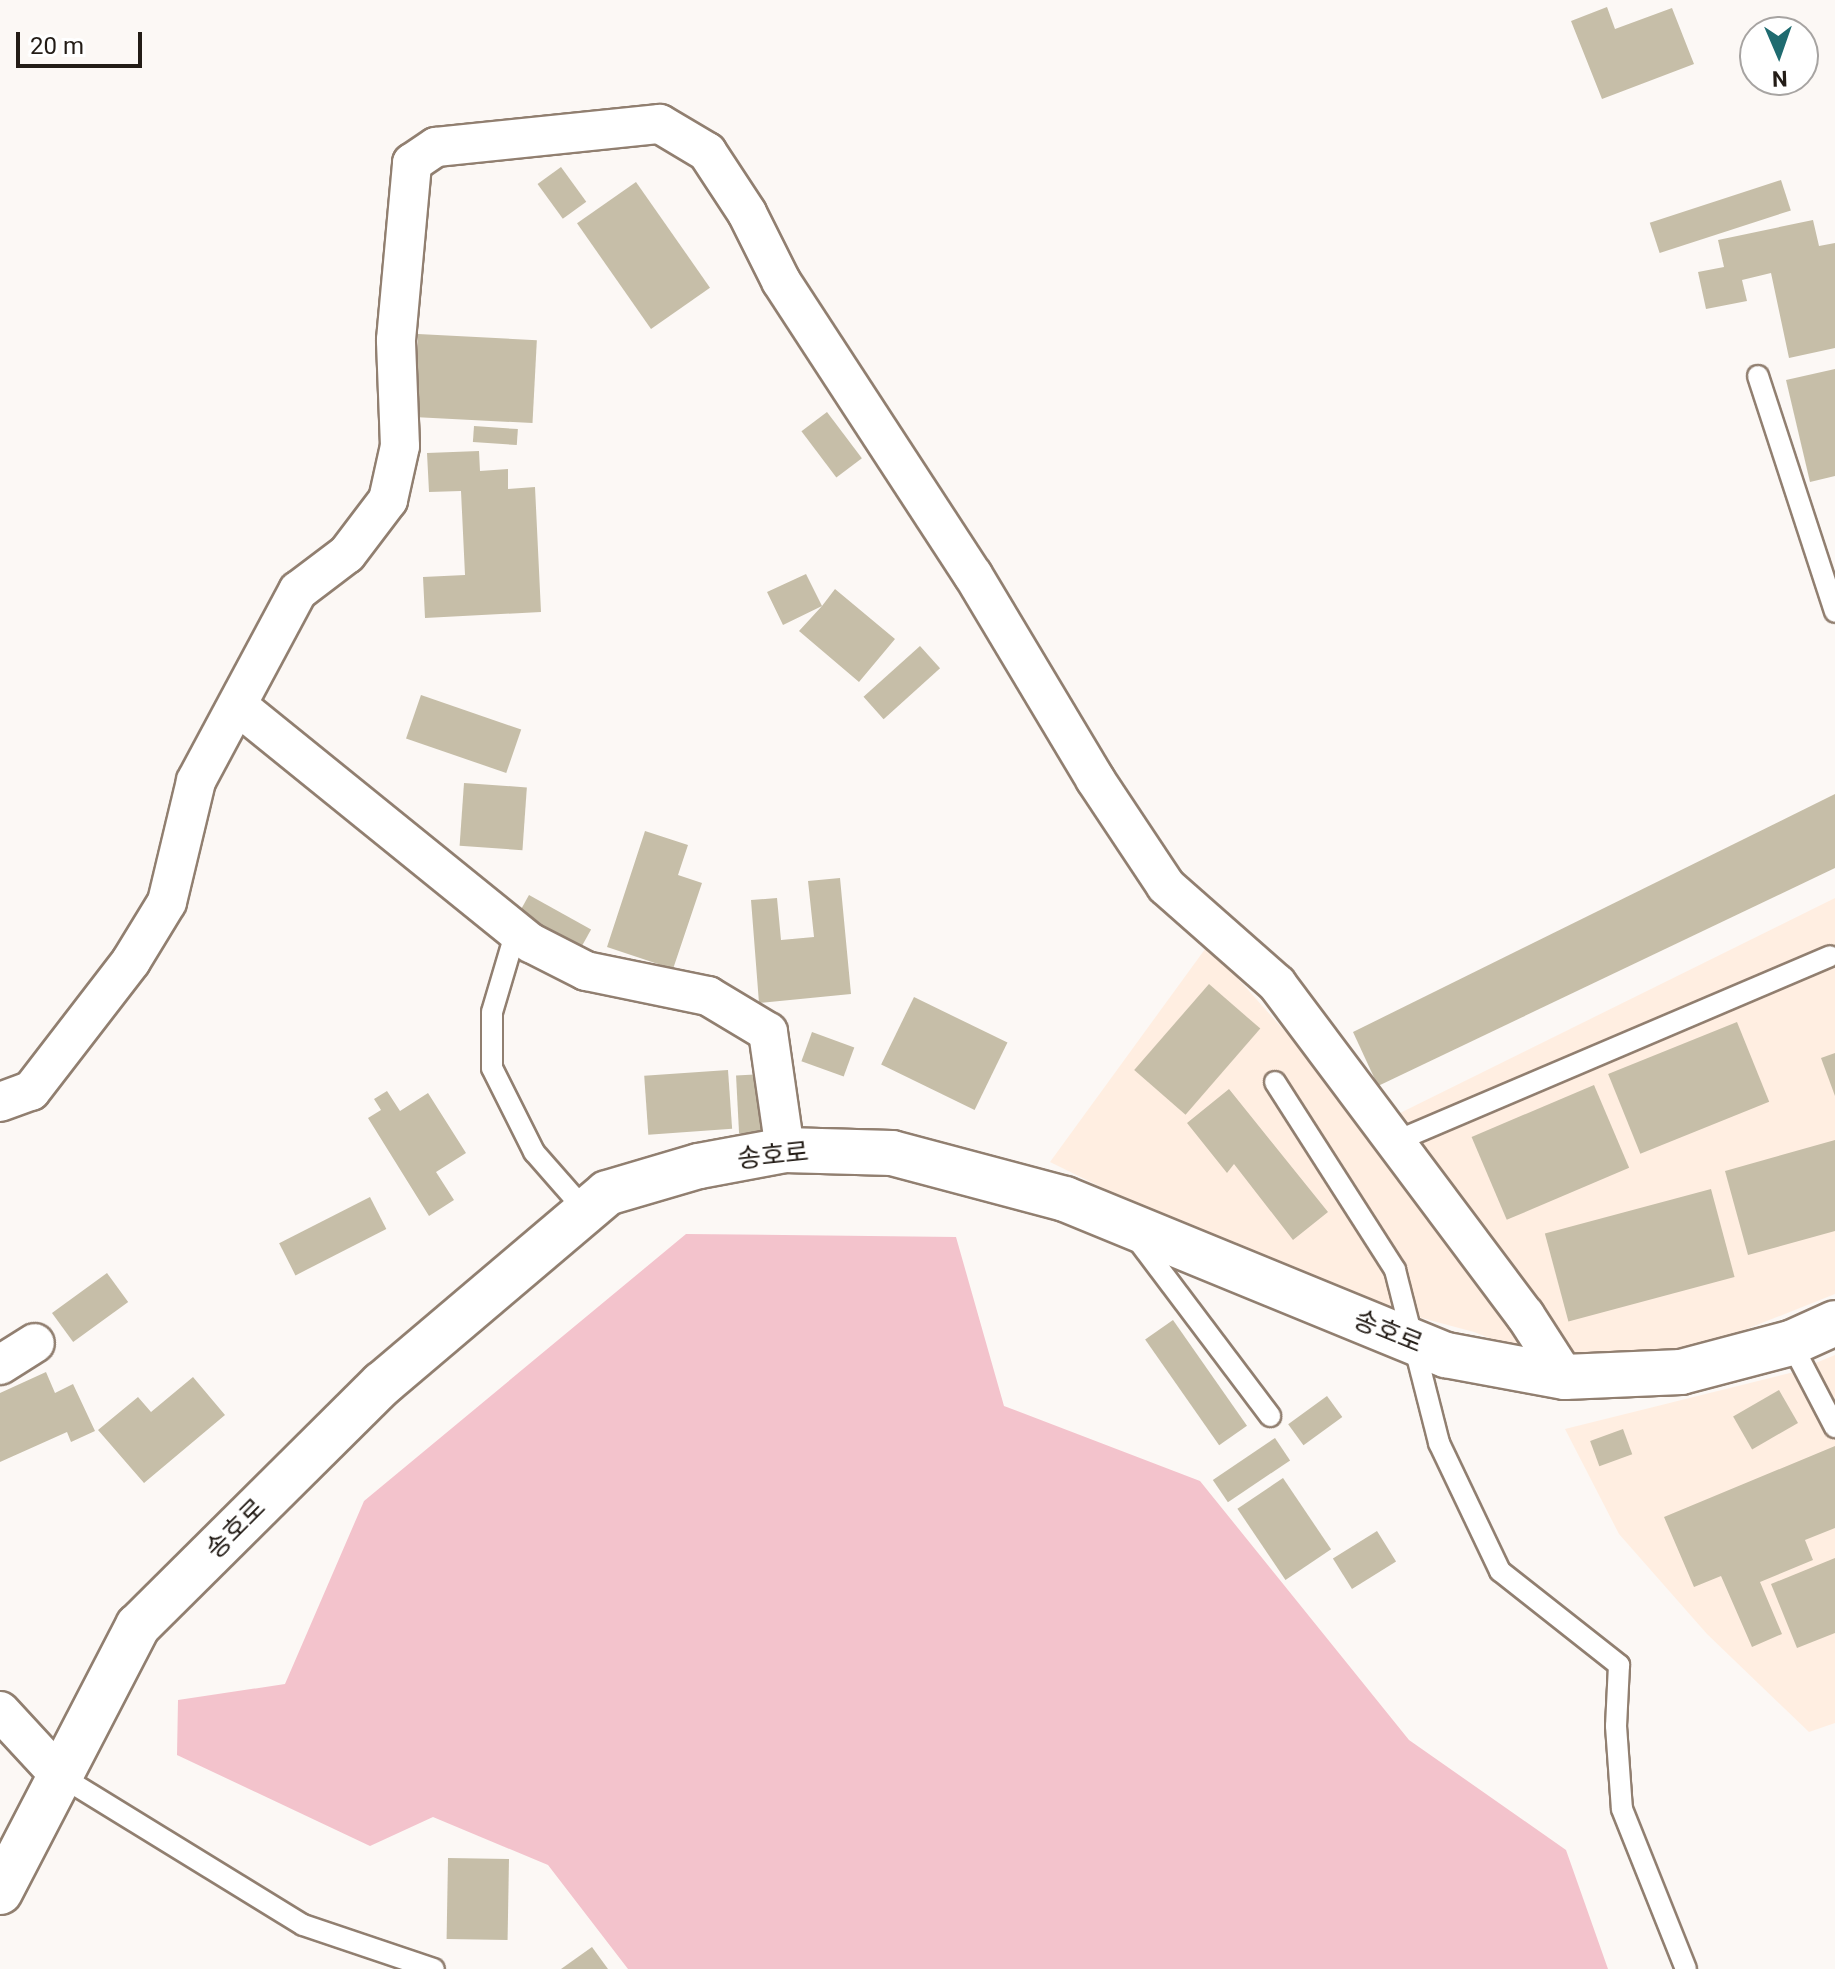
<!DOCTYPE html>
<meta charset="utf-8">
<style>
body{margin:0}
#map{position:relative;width:1835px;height:1969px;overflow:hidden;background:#fcf8f5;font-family:Roboto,"Noto Sans KR",sans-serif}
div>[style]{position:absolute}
.built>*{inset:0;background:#ffeee1}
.green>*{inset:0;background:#f3c3cc}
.building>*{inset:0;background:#c6bea8;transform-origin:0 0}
.roads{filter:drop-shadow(2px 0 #917f70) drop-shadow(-2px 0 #917f70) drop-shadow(0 2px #917f70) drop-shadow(0 -2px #917f70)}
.lane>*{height:20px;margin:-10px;padding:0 10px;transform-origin:10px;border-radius:10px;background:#fff}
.street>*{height:38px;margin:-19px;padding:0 19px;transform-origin:19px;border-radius:19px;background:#fff}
.secondary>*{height:44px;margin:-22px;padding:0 22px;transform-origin:22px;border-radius:22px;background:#fff}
span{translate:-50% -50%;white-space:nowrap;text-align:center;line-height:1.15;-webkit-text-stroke:7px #fff;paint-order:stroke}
.street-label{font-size:26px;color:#231c16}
.north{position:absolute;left:1739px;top:16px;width:80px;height:80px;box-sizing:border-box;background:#fff;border:2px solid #a7a4a2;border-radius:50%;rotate:178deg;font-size:22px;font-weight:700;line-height:32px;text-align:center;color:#231c16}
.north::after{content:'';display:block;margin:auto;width:28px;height:36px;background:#1f6b70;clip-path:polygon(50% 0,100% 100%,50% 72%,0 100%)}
.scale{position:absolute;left:16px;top:32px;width:126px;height:36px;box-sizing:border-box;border:4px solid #231c16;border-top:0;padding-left:10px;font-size:24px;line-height:28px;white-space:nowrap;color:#231c16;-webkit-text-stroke:6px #fff;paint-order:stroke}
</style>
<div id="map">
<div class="built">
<i style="clip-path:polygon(1835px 898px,1835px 1294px,1699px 1348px,1558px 1365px,1474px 1332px,1302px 1286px,1050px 1162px,1208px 945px,1306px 1055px,1394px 1116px)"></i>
<i style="clip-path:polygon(1835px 1355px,1835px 1723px,1809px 1732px,1707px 1634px,1619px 1534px,1565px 1429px,1794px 1372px)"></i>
</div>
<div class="green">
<i style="clip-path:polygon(686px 1234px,956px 1237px,1004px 1406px,1200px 1481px,1409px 1740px,1566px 1850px,1608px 1969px,628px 1969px,548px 1865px,433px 1817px,370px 1846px,177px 1755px,178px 1700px,285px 1684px,364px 1501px)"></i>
</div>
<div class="building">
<i style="clip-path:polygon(1607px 7px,1615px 29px,1672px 8px,1694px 64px,1602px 99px,1571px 21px)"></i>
<i style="left:561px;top:167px;width:43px;height:29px;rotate:54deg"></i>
<i style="left:1781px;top:180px;width:32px;height:138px;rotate:72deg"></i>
<i style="left:636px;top:182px;width:129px;height:72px;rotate:55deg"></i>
<i style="clip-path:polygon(1813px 220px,1819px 246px,1835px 243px,1835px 348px,1789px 358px,1771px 273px,1742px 280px,1747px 301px,1706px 309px,1698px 272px,1724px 267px,1718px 240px)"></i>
<i style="left:418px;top:334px;width:119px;height:83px;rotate:3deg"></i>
<i style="clip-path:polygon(1835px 369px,1835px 476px,1810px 482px,1786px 380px)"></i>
<i style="left:827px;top:412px;width:58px;height:32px;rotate:53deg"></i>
<i style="left:474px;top:426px;width:44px;height:16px;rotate:4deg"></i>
<i style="clip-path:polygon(479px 451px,480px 471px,508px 469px,508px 489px,535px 487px,541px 612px,425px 618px,423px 577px,465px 575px,461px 491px,429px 492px,427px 453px)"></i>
<i style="clip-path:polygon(806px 574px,822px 606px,835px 589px,895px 639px,859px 682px,799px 631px,822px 606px,783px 625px,767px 592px)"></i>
<i style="left:920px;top:646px;width:30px;height:76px;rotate:48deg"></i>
<i style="left:421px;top:695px;width:106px;height:46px;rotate:19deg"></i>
<i style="left:464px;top:783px;width:63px;height:63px;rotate:4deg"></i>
<i style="clip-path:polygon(1835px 794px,1835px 868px,1378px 1086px,1353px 1032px)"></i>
<i style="clip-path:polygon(645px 831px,688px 845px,678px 875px,702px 883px,673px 969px,607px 947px)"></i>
<i style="clip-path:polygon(840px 878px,851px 994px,759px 1003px,751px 900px,777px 898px,781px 940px,814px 937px,808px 881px)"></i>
<i style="left:529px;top:895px;width:71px;height:23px;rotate:29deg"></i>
<i style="left:1209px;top:984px;width:68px;height:114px;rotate:41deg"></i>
<i style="left:914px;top:997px;width:104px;height:75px;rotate:26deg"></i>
<i style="left:1737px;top:1022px;width:86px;height:139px;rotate:68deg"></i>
<i style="left:812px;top:1032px;width:45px;height:31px;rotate:20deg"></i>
<i style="clip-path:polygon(1835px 1053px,1835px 1096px,1821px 1058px)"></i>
<i style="left:728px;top:1070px;width:59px;height:84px;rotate:86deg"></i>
<i style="left:765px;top:1074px;width:58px;height:29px;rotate:87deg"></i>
<i style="left:1594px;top:1085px;width:90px;height:133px;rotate:67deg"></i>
<i style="clip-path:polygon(1229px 1089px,1328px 1212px,1293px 1240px,1234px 1164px,1227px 1173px,1187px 1123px)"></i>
<i style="clip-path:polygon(387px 1091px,400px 1111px,428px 1093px,466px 1153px,436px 1172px,454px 1200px,429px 1216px,368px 1118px,381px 1110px,374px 1099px)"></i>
<i style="clip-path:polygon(1835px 1140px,1835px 1231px,1748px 1255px,1725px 1171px)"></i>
<i style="left:1711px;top:1189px;width:91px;height:172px;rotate:75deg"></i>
<i style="left:370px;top:1197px;width:36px;height:102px;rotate:63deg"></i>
<i style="left:107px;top:1273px;width:36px;height:68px;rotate:54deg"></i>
<i style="left:1173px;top:1320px;width:129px;height:34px;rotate:55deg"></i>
<i style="clip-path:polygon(46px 1372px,55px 1393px,73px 1384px,95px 1431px,71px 1442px,67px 1432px,0 1462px,0 1393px)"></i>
<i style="clip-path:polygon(193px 1377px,225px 1415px,144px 1483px,98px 1430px,138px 1397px,151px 1412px)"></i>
<i style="left:1779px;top:1390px;width:38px;height:53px;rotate:60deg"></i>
<i style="left:1327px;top:1396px;width:26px;height:48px;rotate:54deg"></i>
<i style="left:1623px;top:1429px;width:27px;height:35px;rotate:70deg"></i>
<i style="left:1275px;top:1438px;width:27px;height:75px;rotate:56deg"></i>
<i style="clip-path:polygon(1835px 1446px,1835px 1528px,1805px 1540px,1813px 1560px,1760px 1582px,1782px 1634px,1752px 1647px,1721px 1576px,1694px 1587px,1664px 1517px)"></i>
<i style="left:1283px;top:1478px;width:86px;height:55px;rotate:56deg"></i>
<i style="left:1377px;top:1531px;width:36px;height:52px;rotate:58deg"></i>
<i style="clip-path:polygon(1835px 1558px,1835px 1633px,1797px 1648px,1771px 1584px)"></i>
<i style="left:448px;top:1858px;width:61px;height:81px;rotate:1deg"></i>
<i style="clip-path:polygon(592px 1947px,608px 1969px,561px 1969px)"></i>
</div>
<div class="roads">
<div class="lane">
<i style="left:1758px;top:376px;width:248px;rotate:71.9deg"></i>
<i style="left:516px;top:931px;width:84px;rotate:106.5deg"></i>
<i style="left:492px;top:1012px;width:56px;rotate:90deg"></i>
<i style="left:492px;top:1068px;width:94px;rotate:63.4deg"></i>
<i style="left:534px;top:1152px;width:77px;rotate:48.7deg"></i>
<i style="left:1275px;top:1082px;width:223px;rotate:57.4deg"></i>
<i style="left:1395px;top:1270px;width:179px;rotate:75.7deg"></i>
<i style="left:1439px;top:1443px;width:142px;rotate:64.5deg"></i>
<i style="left:1500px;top:1571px;width:152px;rotate:38.3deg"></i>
<i style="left:1619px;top:1665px;width:61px;rotate:92.8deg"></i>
<i style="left:1616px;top:1726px;width:83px;rotate:85.9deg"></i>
<i style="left:1622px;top:1809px;width:172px;rotate:68.2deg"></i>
<i style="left:1392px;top:1143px;width:476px;rotate:-23.1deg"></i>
<i style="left:1133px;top:1234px;width:228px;rotate:53deg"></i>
<i style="left:1791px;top:1343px;width:95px;rotate:62.4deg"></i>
<i style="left:59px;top:1775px;width:286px;rotate:31.6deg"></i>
<i style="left:303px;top:1925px;width:138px;rotate:18.6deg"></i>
</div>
<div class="street">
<i style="left:238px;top:706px;width:377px;rotate:39deg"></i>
<i style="left:531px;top:943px;width:62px;rotate:27deg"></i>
<i style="left:586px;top:971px;width:125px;rotate:11.6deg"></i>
<i style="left:708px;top:996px;width:70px;rotate:31deg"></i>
<i style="left:768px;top:1032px;width:119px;rotate:81.8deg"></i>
<i style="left:0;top:1102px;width:33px;rotate:-20deg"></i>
<i style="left:31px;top:1091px;width:164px;rotate:-52.4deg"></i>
<i style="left:131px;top:961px;width:69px;rotate:-58.6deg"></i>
<i style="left:167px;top:902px;width:124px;rotate:-76.5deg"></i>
<i style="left:196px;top:781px;width:216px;rotate:-61.8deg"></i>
<i style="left:298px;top:591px;width:61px;rotate:-37.1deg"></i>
<i style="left:347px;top:554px;width:68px;rotate:-52.8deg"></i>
<i style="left:388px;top:500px;width:55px;rotate:-77.5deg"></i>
<i style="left:400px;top:446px;width:106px;rotate:-92.2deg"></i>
<i style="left:396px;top:340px;width:178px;rotate:-84.8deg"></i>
<i style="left:412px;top:163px;width:29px;rotate:-34deg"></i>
<i style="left:436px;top:147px;width:225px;rotate:-5.9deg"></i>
<i style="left:660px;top:124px;width:55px;rotate:30.8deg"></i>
<i style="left:707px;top:152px;width:73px;rotate:56.7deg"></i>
<i style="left:747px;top:213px;width:76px;rotate:63.4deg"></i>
<i style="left:781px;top:281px;width:351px;rotate:56.9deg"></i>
<i style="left:973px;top:575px;width:238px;rotate:59.1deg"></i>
<i style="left:1095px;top:779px;width:128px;rotate:56.4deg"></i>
<i style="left:1166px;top:886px;width:148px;rotate:41.4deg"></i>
<i style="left:1277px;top:984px;width:414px;rotate:53.2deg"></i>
<i style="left:1525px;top:1315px;width:74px;rotate:57.2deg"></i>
<i style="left:0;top:1365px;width:41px;rotate:-32.2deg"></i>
<i style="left:0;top:1711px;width:87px;rotate:47.3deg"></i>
</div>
<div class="secondary">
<i style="left:0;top:1892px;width:300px;rotate:-62.6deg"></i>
<i style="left:138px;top:1626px;width:344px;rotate:-44.8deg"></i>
<i style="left:382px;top:1384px;width:295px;rotate:-40.3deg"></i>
<i style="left:607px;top:1193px;width:96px;rotate:-16.4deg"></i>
<i style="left:699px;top:1166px;width:87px;rotate:-10.5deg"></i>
<i style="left:785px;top:1150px;width:107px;rotate:1.6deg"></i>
<i style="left:892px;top:1153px;width:179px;rotate:14.9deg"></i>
<i style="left:1065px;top:1199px;width:412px;rotate:22.3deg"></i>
<i style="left:1446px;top:1355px;width:121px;rotate:10.5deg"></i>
<i style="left:1565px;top:1377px;width:116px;rotate:-2.5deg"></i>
<i style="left:1681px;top:1372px;width:114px;rotate:-14.8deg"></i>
<i style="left:1791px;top:1343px;width:48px;rotate:-24.4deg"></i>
</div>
</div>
<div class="street-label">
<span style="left:773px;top:1156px;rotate:-6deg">송호로</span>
<span style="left:1388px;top:1332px;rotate:22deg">송호로</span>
<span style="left:236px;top:1529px;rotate:-45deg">송호로</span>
</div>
<div class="north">N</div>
<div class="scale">20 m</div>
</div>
